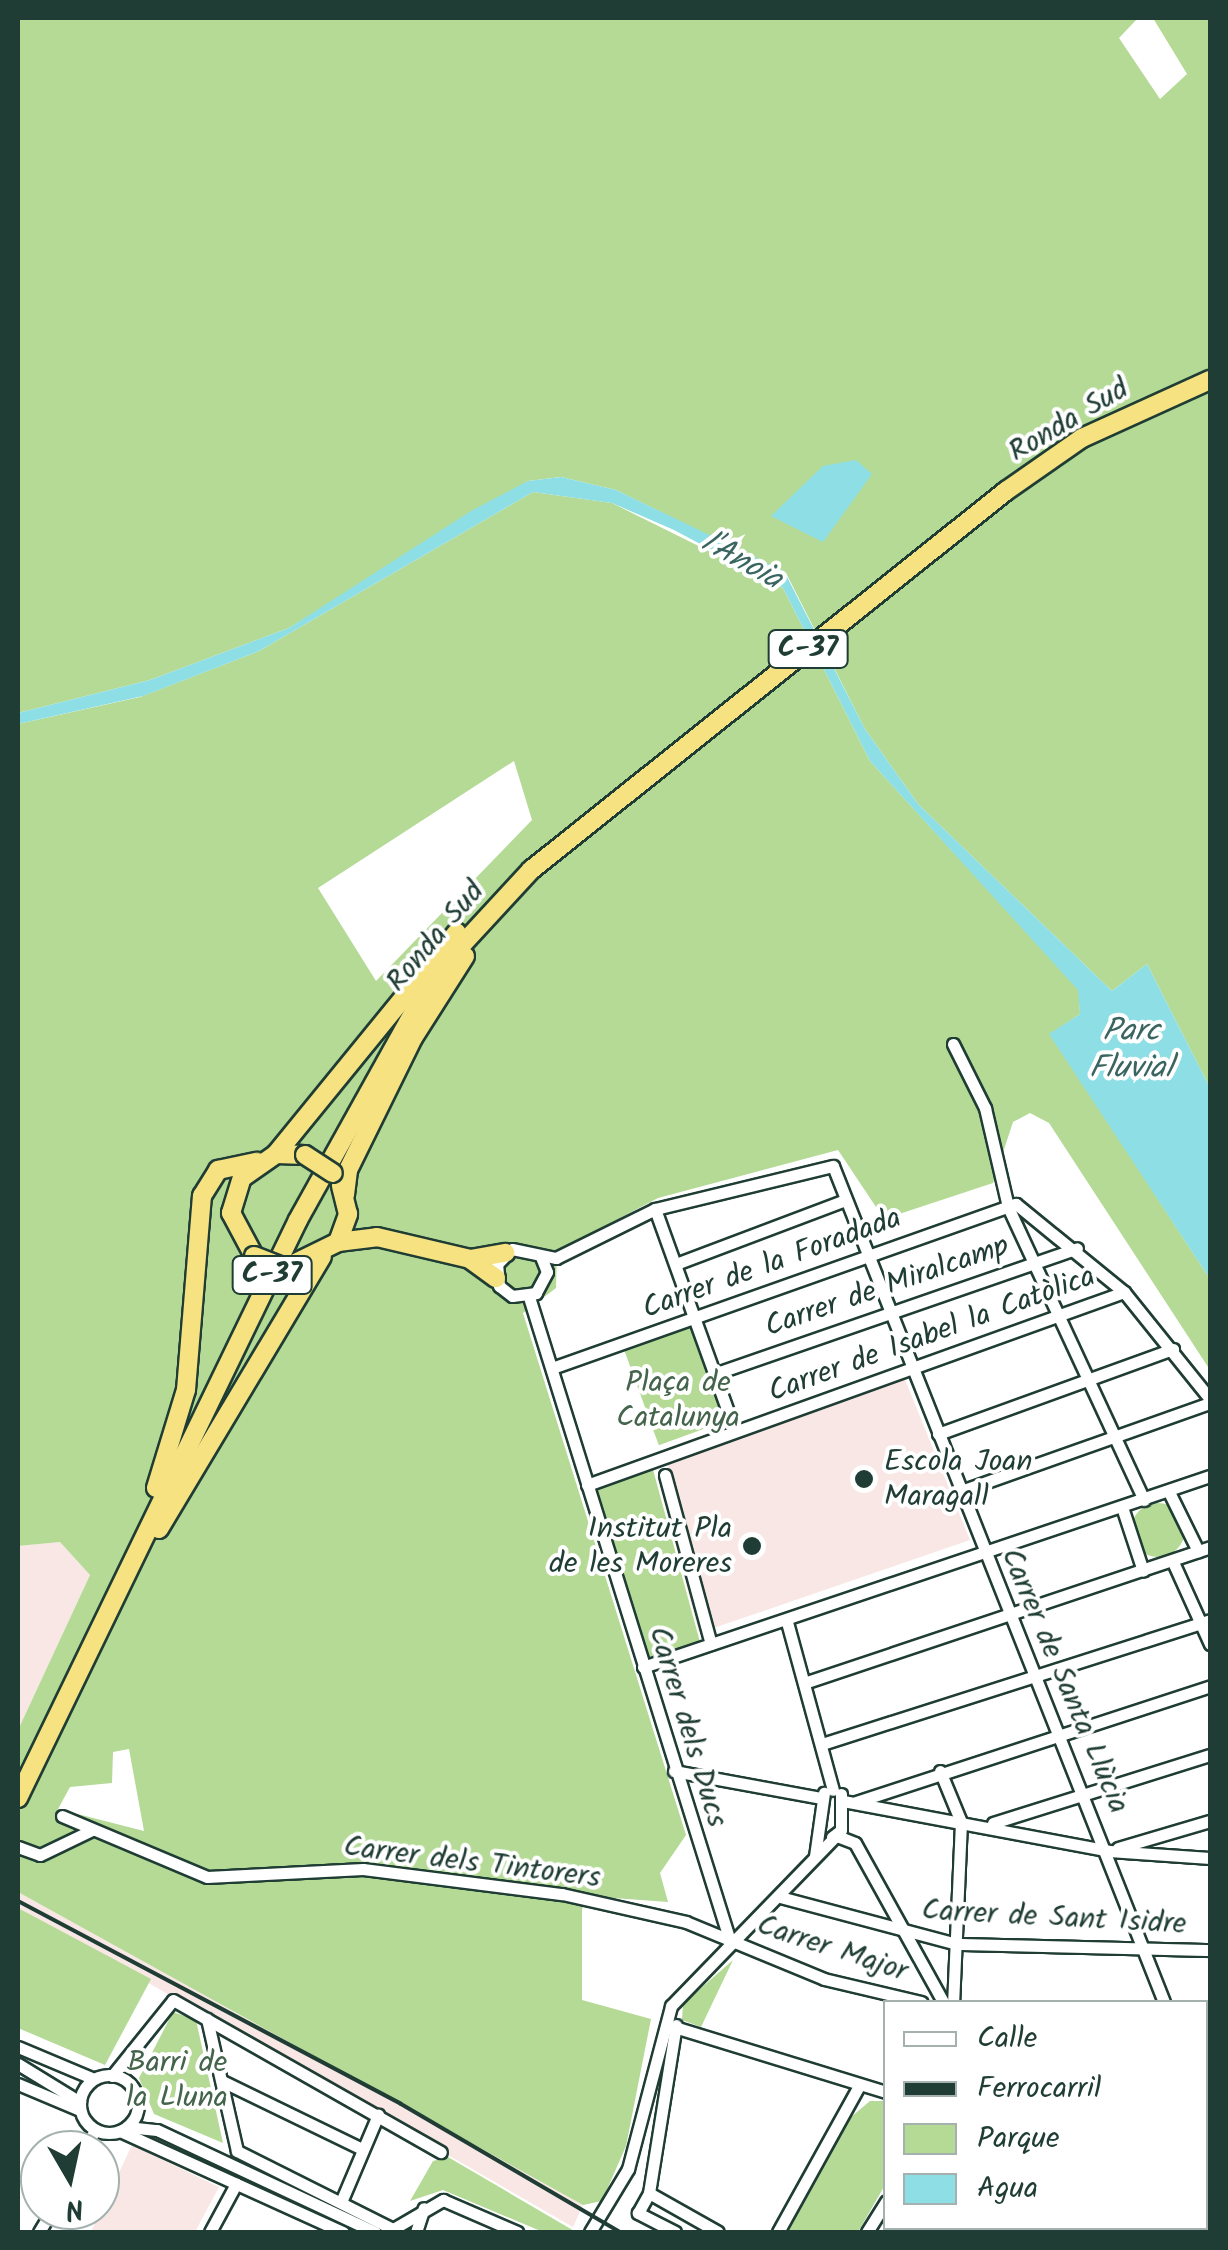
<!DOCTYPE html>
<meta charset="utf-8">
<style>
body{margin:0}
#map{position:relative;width:1228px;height:2250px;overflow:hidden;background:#fff;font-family:Kalam,sans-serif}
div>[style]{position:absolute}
.built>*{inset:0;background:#f8e7e4}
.green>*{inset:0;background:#b4da96;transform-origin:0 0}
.round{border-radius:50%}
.water>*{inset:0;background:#8ddee5}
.roads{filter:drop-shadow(2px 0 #1f3d34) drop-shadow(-2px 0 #1f3d34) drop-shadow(0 2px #1f3d34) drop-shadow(0 -2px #1f3d34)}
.minor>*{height:11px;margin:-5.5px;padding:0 5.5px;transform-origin:5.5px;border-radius:5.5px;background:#fff}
.minor>.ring{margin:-5.5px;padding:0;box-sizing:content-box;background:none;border:11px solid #fff;border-radius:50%}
.highway>*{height:18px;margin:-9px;padding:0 9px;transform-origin:9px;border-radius:9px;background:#f6e281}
.rail>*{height:4px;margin:-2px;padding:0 2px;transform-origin:2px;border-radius:2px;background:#1f3d34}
.bridges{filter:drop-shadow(2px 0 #1f3d34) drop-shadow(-2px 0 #1f3d34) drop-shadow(0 2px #1f3d34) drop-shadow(0 -2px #1f3d34)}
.highway-bridge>*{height:18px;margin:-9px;padding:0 9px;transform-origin:9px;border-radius:9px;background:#f6e281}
.dots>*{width:28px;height:28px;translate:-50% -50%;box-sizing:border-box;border:5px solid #fff;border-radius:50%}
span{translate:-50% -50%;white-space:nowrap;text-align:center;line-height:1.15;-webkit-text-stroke:8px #fff;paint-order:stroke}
.shield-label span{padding:2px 8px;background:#fff;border:2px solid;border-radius:8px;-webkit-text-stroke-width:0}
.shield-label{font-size:28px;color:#1f3d34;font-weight:700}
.street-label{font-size:30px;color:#1f3d34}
.park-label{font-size:30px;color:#44644c}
.poi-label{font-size:30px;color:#1f3d34}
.left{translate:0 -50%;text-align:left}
.right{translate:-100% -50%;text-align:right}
.water-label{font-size:32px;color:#3a6560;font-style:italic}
.frame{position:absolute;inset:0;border:20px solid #1f3d34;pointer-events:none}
.legend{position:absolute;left:883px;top:2000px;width:325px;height:230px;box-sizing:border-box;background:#fff;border:2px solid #a5b1ae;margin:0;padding:12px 18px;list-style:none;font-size:30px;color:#1f3d34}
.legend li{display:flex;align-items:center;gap:20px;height:50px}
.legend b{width:50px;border:2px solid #a5b1ae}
.north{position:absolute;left:20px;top:2130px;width:100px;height:100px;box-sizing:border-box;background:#fff;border:2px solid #a5b1ae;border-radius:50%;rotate:171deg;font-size:28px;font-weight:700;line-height:40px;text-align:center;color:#1f3d34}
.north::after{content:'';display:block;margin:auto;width:35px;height:45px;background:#1f3d34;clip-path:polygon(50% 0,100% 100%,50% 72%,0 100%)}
</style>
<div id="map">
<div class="built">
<i style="clip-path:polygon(904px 1377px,970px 1540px,699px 1633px,657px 1476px,669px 1471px,667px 1461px)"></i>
<i style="clip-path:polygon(60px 1542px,90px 1575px,18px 1730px,18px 1546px)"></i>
<i style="clip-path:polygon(18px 1892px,583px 2205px,573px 2227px,18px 1908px)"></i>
<i style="clip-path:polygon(132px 2145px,219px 2187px,195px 2232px,91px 2232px)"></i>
</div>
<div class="green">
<i style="clip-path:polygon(18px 18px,1138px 18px,1119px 38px,1160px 99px,1187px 74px,1153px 18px,1210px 18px,1210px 1088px,1147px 964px,1112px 991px,918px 804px,865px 729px,786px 573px,616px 490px,561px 477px,528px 481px,289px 628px,150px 680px,18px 713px)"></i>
<i style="clip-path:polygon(evenodd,533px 492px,612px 503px,783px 588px,870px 761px,1079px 990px,1080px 1014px,1050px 1034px,1210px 1279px,1210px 1370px,1049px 1123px,1030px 1113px,1013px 1122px,993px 1183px,884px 1219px,838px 1150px,658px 1198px,557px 1251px,556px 1288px,523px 1313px,686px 1835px,660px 1873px,668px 1902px,586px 1896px,582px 1910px,582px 2000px,651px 2019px,626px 2146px,602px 2201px,583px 2205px,18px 1892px,18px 1730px,90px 1575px,60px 1542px,18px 1546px,18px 724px,140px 697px,259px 651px,533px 492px,514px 761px,532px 820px,376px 981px,318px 888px,514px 761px,533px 492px,129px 1749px,144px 1831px,58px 1809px,70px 1787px,112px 1783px,113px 1752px,129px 1749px)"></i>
<i style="left:691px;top:1326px;width:101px;height:71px;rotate:70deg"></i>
<i style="clip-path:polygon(652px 1466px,700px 1642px,649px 1658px,593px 1491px)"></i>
<i class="round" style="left:1131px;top:1503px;width:54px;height:54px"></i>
<i style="clip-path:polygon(18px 1908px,151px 1979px,105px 2065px,18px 2028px)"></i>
<i style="clip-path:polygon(733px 1960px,701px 2027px,682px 2020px,683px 2004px)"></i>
<i style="clip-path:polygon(173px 2012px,196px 2020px,223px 2143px,154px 2114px,139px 2078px)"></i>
<i style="clip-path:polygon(870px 2101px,885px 2101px,885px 2185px,858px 2232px,788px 2232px,851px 2117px)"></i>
<i style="clip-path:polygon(448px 2157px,576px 2232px,543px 2232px,443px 2190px,410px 2201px,433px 2161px)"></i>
</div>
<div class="water">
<i style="clip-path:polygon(856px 460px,872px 474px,823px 542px,771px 516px,823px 466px)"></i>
<i style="clip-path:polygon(561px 477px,616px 490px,784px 571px,865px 729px,918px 804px,1112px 991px,1147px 964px,1210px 1088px,1210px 1279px,1049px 1034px,1080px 1014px,1078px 990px,870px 761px,783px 588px,674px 530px,612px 503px,533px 492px,259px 651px,143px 696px,18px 724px,18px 713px,150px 680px,289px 628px,471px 511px,528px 481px)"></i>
</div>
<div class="roads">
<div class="minor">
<i style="left:953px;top:1044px;width:72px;rotate:63.4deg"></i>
<i style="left:985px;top:1108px;width:102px;rotate:76.9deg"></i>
<i style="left:1008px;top:1207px;width:323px;rotate:65.1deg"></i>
<i style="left:655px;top:1209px;width:236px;rotate:70.2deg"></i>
<i style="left:541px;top:1257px;width:16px;rotate:68deg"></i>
<i style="left:547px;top:1272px;width:24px;rotate:118deg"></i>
<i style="left:536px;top:1293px;width:24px;rotate:173deg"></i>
<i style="left:512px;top:1296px;width:16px;rotate:-142deg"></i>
<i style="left:499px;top:1286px;width:22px;rotate:-95deg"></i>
<i style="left:497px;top:1264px;width:21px;rotate:-45deg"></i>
<i style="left:512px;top:1249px;width:45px;rotate:11.6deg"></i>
<i style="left:556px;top:1258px;width:110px;rotate:-26.3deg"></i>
<i style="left:655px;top:1209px;width:183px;rotate:-13.6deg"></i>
<i style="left:833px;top:1166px;width:899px;rotate:68.4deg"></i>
<i style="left:676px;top:1264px;width:178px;rotate:-20.7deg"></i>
<i style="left:529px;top:1297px;width:675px;rotate:72.67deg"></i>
<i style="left:552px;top:1368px;width:492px;rotate:-19.5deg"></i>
<i style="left:1016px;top:1204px;width:139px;rotate:39.2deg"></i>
<i style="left:1124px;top:1292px;width:137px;rotate:51.2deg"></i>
<i style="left:714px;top:1374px;width:384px;rotate:-19.1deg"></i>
<i style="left:938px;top:1434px;width:250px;rotate:-19.9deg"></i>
<i style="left:665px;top:1475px;width:175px;rotate:74.8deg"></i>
<i style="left:587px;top:1485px;width:571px;rotate:-19.77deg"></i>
<i style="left:961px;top:1491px;width:264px;rotate:-19.5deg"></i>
<i style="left:1169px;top:1492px;width:66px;rotate:63.8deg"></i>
<i style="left:1122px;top:1507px;width:67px;rotate:71.8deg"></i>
<i style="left:1173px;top:1562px;width:90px;rotate:65.7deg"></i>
<i style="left:787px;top:1622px;width:174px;rotate:74.7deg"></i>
<i style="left:643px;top:1667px;width:598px;rotate:-18.62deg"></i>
<i style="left:804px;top:1683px;width:428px;rotate:-18.5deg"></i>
<i style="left:822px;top:1744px;width:407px;rotate:-17.7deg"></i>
<i style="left:674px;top:1771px;width:149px;rotate:10.4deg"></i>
<i style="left:940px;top:1771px;width:55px;rotate:67.6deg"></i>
<i style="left:961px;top:1822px;width:180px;rotate:92.5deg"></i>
<i style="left:843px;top:1801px;width:271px;rotate:10.6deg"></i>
<i style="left:1109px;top:1851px;width:101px;rotate:4deg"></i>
<i style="left:856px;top:1802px;width:373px;rotate:-18.1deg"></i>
<i style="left:62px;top:1816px;width:157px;rotate:22.8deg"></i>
<i style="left:207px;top:1877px;width:156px;rotate:-2.9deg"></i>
<i style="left:363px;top:1869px;width:201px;rotate:7.2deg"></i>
<i style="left:562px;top:1894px;width:127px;rotate:12.7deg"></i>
<i style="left:686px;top:1922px;width:149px;rotate:22.4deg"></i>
<i style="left:824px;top:1979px;width:100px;rotate:13.3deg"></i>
<i style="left:993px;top:1823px;width:227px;rotate:-17.4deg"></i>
<i style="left:837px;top:1836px;width:19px;rotate:21deg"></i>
<i style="left:855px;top:1843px;width:182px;rotate:61deg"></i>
<i style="left:832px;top:1837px;width:11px;rotate:-38deg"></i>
<i style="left:841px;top:1830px;width:36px;rotate:-90deg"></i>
<i style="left:18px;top:1847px;width:23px;rotate:20deg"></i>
<i style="left:40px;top:1855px;width:58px;rotate:-25.7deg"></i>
<i style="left:1118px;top:1848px;width:96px;rotate:-16.4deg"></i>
<i style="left:815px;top:1856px;width:64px;rotate:-81.9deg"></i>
<i style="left:780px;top:1897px;width:183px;rotate:14.9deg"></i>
<i style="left:957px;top:1944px;width:253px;rotate:1.4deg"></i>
<i style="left:207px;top:2019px;width:135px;rotate:77.2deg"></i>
<i style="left:237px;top:2151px;width:174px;rotate:26.6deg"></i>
<i style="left:678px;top:2028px;width:218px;rotate:17.1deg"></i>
<i style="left:1206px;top:2037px;width:4px"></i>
<i style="left:18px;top:2047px;width:82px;rotate:22.8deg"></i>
<i style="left:18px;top:2064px;width:73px;rotate:31.5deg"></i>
<i class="ring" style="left:80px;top:2075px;width:47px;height:47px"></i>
<i style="left:112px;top:2076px;width:97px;rotate:-51.2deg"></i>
<i style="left:173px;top:2000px;width:308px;rotate:29.6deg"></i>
<i style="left:222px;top:2081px;width:156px;rotate:25.9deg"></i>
<i style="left:18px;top:2084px;width:67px;rotate:22.8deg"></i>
<i style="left:1206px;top:2104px;width:12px;rotate:70deg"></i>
<i style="left:127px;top:2127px;width:30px;rotate:6deg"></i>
<i style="left:157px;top:2130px;width:241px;rotate:25.1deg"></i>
<i style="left:120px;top:2131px;width:245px;rotate:24.4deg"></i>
<i style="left:1206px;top:2140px;width:4px;rotate:-14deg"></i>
<i style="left:84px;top:2150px;width:23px;rotate:-61deg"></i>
<i style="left:1206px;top:2185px;width:4px"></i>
<i style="left:649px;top:2193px;width:170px;rotate:-80.9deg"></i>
<i style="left:341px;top:2202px;width:95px;rotate:-67deg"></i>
<i style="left:997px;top:2228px;width:12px;rotate:20deg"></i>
<i style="left:1119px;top:2228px;width:6px;rotate:45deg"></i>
<i style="left:39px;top:2232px;width:26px;rotate:-59deg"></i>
<i style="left:210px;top:2232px;width:55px;rotate:-61.6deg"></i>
<i style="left:388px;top:2232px;width:64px;rotate:-30.2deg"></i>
<i style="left:443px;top:2200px;width:81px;rotate:23.4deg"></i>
<i style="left:416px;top:2232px;width:25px;rotate:-72deg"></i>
<i style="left:590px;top:2232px;width:74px;rotate:-58.9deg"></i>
<i style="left:628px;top:2169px;width:169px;rotate:-75.2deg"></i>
<i style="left:671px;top:2006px;width:235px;rotate:-45.9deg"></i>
<i style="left:675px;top:2232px;width:42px;rotate:-152.8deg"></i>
<i style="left:638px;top:2213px;width:23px;rotate:-61deg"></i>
<i style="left:649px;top:2193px;width:79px;rotate:29.5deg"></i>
<i style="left:778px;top:2232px;width:167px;rotate:-61deg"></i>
<i style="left:867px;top:2232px;width:36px;rotate:-58deg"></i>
</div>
<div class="highway">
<i style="left:276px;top:1154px;width:286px;rotate:-50.8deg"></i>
<i style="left:345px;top:1195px;width:25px;rotate:-83deg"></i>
<i style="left:348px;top:1170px;width:147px;rotate:-63.8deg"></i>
<i style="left:413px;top:1038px;width:97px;rotate:-57.6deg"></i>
<i style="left:338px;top:1242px;width:39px;rotate:-7deg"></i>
<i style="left:377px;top:1237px;width:96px;rotate:13.3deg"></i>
<i style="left:470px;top:1259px;width:36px;rotate:-10deg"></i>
<i style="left:254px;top:1256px;width:49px;rotate:-118.1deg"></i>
<i style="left:231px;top:1213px;width:37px;rotate:-73deg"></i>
<i style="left:242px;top:1178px;width:42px;rotate:-35.2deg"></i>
<i style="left:276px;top:1154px;width:29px;rotate:2deg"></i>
<i style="left:471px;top:1260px;width:31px;rotate:36deg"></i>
<i style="left:285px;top:1268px;width:59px;rotate:-26.1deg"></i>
<i style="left:338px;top:1242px;width:30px;rotate:-70deg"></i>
<i style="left:348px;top:1214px;width:29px;rotate:-104deg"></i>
<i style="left:156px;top:1488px;width:102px;rotate:-73deg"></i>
<i style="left:186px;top:1390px;width:195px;rotate:-85.3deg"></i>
<i style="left:202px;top:1196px;width:31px;rotate:-58deg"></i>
<i style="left:218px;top:1170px;width:40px;rotate:-12deg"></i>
<i style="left:159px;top:1529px;width:317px;rotate:-59.1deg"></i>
<i style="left:18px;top:1798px;width:642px;rotate:-64.15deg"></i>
<i style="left:298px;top:1220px;width:282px;rotate:-60.9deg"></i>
<i style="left:435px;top:974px;width:142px;rotate:-47.3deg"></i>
<i style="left:531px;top:870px;width:608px;rotate:-38.59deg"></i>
<i style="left:1006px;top:491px;width:93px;rotate:-34.9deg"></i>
<i style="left:1082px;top:438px;width:141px;rotate:-24.4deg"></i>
</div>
</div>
<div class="rail">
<i style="left:18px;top:1901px;width:433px;rotate:27.9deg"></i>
<i style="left:401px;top:2104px;width:254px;rotate:30.3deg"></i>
</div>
<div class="bridges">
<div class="highway-bridge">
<i style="left:305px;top:1155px;width:33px;rotate:33deg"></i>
<i style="left:254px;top:1256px;width:33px;rotate:21deg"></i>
</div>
</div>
<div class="dots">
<i style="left:864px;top:1479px;background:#1f3d34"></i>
<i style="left:752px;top:1546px;background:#1f3d34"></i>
</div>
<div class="shield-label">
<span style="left:808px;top:649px">C-37</span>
<span style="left:272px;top:1275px">C-37</span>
</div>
<div class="street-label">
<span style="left:1069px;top:421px;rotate:-31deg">Ronda Sud</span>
<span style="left:436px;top:937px;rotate:-50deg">Ronda Sud</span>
<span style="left:772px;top:1264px;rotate:-20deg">Carrer de la Foradada</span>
<span style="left:887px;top:1287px;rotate:-19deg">Carrer de Miralcamp</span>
<span style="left:932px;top:1335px;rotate:-20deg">Carrer de Isabel la Catòlica</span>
<span style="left:1064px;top:1681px;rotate:67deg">Carrer de Santa Llùcia</span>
<span style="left:687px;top:1727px;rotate:73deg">Carrer dels Ducs</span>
<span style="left:472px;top:1863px;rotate:7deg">Carrer dels Tintorers</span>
<span style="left:1054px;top:1918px;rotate:3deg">Carrer de Sant Isidre</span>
<span style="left:832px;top:1949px;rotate:18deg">Carrer Major</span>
</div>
<div class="park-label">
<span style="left:678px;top:1400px">Plaça de<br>Catalunya</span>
<span style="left:177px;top:2080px">Barri de<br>la Lluna</span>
</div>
<div class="poi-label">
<span class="left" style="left:884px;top:1479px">Escola Joan<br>Maragall</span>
<span class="right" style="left:732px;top:1546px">Institut Pla<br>de les Moreres</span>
</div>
<div class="water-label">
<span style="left:741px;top:562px;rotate:29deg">l'Anoia</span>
<span style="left:1131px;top:1051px">Parc<br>Fluvial</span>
</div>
<div class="frame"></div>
<ul class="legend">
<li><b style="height:12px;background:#fff"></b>Calle</li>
<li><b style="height:12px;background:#1f3d34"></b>Ferrocarril</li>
<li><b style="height:28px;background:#b4da96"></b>Parque</li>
<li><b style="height:28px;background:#8ddee5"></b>Agua</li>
</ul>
<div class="north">N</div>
</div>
